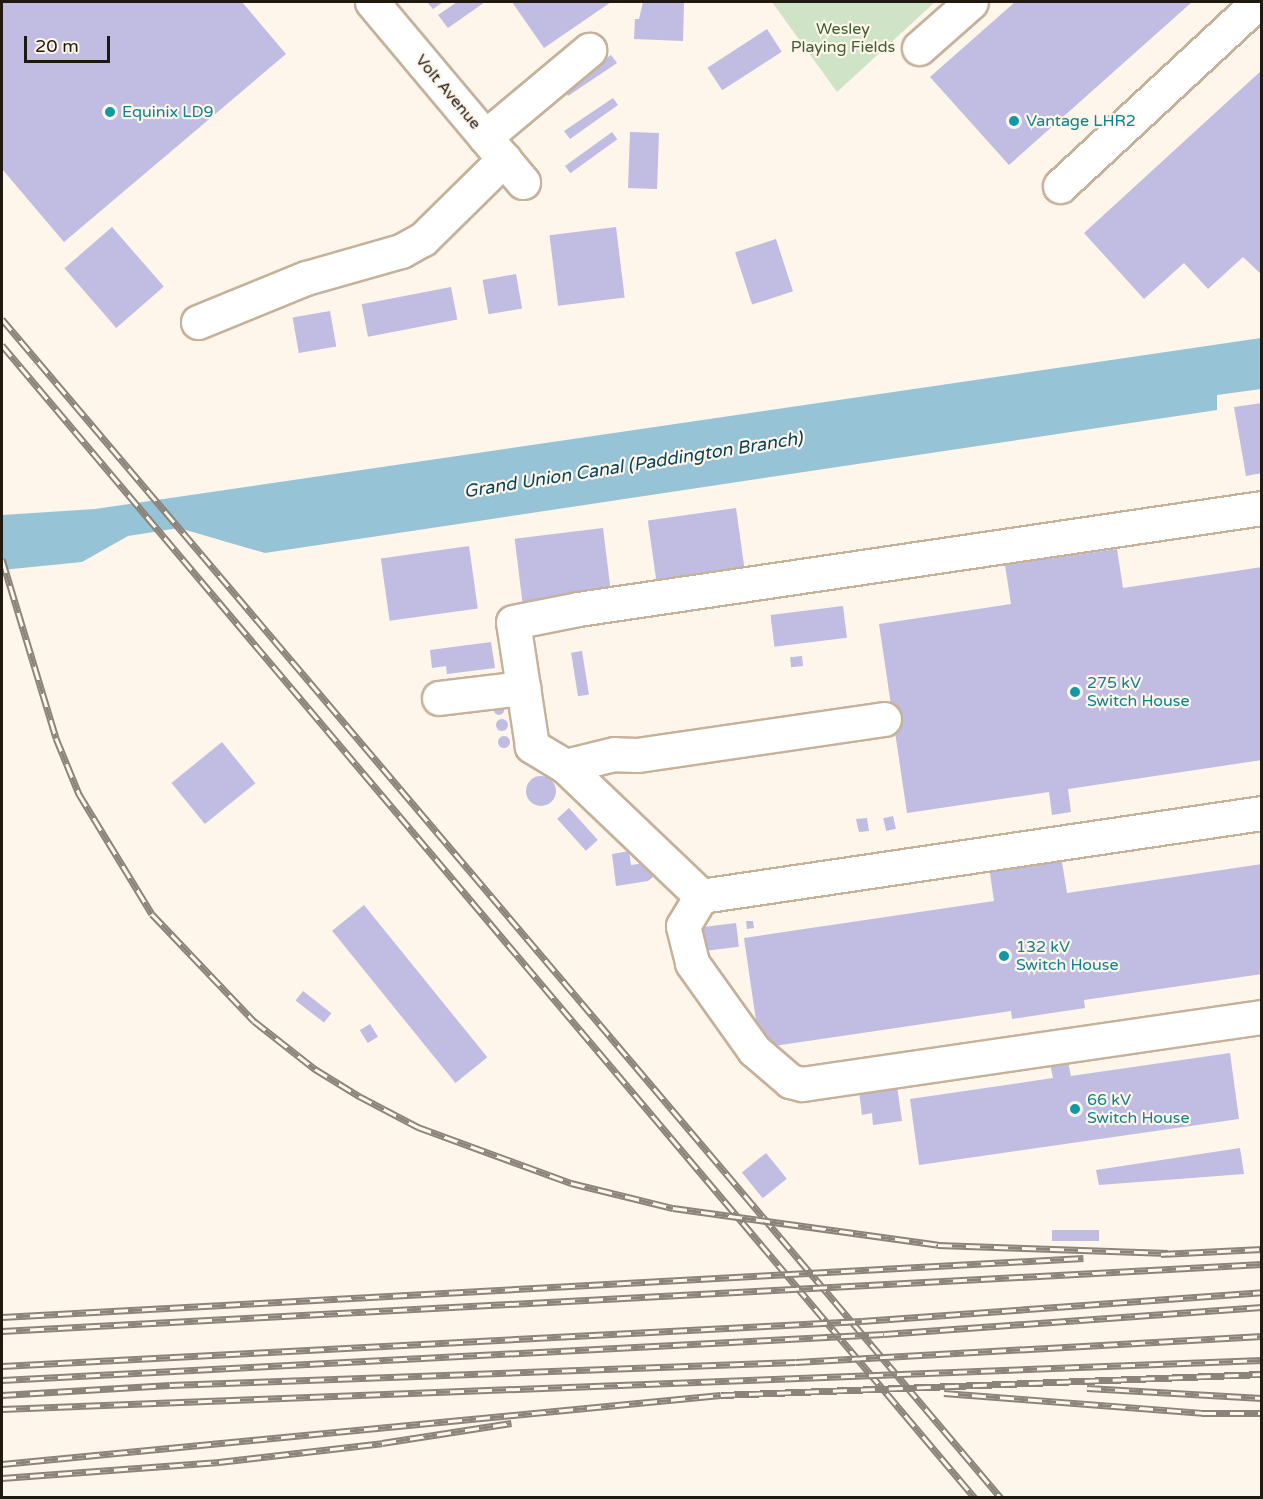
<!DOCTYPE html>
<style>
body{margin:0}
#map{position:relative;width:1263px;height:1499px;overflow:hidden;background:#fef5eb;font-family:"Varela Round",sans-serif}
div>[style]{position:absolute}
.green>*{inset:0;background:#cfe3c7}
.water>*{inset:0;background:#97c3d6}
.building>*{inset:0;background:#c0bce2;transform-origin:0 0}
.round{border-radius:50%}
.roads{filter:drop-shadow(2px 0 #c6b19b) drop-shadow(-2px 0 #c6b19b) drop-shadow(0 2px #c6b19b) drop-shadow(0 -2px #c6b19b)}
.minor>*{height:33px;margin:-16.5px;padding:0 16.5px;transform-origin:16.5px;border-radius:16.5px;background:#fff}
.rail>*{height:7px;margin-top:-3.5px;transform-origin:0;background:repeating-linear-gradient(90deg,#fef5eb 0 14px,#8c847b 0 28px);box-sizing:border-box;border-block:2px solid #8c847b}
.dots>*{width:16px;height:16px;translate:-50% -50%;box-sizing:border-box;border:3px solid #fef5eb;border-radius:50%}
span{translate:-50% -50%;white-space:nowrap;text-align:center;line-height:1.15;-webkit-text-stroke:4.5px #fef5eb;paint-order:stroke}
.park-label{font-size:16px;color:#3e5f2e}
.street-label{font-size:16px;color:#201910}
.culture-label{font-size:16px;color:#0d838f}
.left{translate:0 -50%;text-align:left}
.water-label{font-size:18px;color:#044458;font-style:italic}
.frame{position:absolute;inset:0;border:3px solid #201910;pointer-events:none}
.scale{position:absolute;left:24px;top:36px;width:86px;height:27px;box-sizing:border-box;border:3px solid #201910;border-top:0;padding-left:8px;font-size:18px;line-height:21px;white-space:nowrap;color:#201910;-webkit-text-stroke:4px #fef5eb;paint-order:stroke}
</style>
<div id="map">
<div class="green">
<i style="clip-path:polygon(772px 2px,935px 2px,837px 92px)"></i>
</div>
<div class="water">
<i style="clip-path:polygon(1261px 338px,1261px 389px,1217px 395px,1217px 410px,265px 553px,179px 528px,128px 536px,82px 562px,2px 570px,2px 515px,95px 509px)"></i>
</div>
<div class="building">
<i style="clip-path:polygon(2px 2px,242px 2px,286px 54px,64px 242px,2px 169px)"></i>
<i style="clip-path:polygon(427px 2px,443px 2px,433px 9px)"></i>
<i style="clip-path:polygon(457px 2px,485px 2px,448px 28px,438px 15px)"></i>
<i style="clip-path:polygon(512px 2px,611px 2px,544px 48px)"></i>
<i style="clip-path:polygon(643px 2px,684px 2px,683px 41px,634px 39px,635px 19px,639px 19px)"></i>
<i style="clip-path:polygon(1015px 2px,1192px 2px,1009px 165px,930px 77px)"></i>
<i style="left:767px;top:29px;width:27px;height:71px;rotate:57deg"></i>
<i style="clip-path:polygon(611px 55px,617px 63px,568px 96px,563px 89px)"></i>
<i style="clip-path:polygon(1262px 70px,1262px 275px,1243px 257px,1208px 289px,1184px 263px,1144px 299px,1084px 233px)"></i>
<i style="clip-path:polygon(613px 98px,618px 105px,570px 139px,564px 131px)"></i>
<i style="left:612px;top:132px;width:9px;height:58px;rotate:54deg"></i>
<i style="left:630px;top:132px;width:29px;height:56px;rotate:2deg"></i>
<i style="left:112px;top:227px;width:79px;height:63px;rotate:49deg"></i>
<i style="left:616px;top:227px;width:71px;height:67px;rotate:83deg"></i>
<i style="left:776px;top:239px;width:55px;height:43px;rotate:72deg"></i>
<i style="left:516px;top:274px;width:35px;height:34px;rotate:80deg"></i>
<i style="left:451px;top:287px;width:33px;height:91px;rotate:79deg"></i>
<i style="left:330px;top:311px;width:36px;height:38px;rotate:80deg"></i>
<i style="clip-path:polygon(1262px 403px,1262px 473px,1246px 476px,1234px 407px)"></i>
<i style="left:736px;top:508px;width:62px;height:89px;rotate:82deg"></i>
<i style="left:603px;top:528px;width:63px;height:89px;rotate:83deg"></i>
<i style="left:469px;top:546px;width:63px;height:89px;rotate:82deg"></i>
<i style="clip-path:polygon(1117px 549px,1123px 588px,1262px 567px,1262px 760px,1068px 789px,1071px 812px,1052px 815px,1049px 792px,907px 813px,879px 624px,1011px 604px,1005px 565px)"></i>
<i style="left:843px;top:606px;width:32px;height:73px;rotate:83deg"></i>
<i style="clip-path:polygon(491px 642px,495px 668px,447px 674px,446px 666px,432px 668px,430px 650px)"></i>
<i style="left:582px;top:651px;width:44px;height:11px;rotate:81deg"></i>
<i style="left:802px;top:656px;width:10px;height:12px;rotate:84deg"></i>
<i class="round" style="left:494px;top:705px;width:10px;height:10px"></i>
<i class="round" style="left:496px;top:719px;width:12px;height:12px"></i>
<i class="round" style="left:498px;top:736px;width:12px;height:12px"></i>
<i style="left:222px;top:742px;width:53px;height:65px;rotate:51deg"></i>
<i class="round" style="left:526px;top:776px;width:30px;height:30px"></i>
<i style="left:569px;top:808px;width:43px;height:16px;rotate:48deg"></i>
<i style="left:893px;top:816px;width:13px;height:10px;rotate:77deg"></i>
<i style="clip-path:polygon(867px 818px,869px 831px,859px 832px,856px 819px)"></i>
<i style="clip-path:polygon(629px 851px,631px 865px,651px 862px,653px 877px,648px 881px,616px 886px,612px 854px)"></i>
<i style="clip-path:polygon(1061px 856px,1067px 893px,1262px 864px,1262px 974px,1084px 1000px,1085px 1008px,1012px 1019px,1011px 1011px,760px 1048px,744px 938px,994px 901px,989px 866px)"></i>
<i style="left:364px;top:905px;width:196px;height:41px;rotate:51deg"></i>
<i style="clip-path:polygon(746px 921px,753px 921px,754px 928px,747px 929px)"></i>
<i style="left:736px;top:923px;width:24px;height:33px;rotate:83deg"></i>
<i style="left:303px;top:991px;width:36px;height:12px;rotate:38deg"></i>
<i style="left:370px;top:1024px;width:15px;height:12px;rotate:58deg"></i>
<i style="clip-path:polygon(1230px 1053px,1239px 1119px,919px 1165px,910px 1099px,1053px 1078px,1050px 1064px,1068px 1062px,1071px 1076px)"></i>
<i style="clip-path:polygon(897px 1086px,902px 1121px,873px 1125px,872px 1113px,862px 1115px,859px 1092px)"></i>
<i style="clip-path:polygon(1240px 1148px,1244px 1174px,1099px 1185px,1096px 1170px)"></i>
<i style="left:766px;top:1153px;width:33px;height:31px;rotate:51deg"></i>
<i style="left:1052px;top:1230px;width:47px;height:11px"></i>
</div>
<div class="roads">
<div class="minor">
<i style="left:372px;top:2px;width:235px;rotate:50deg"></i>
<i style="left:919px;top:48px;width:69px;rotate:-41.5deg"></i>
<i style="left:485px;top:137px;width:136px;rotate:-39.9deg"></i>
<i style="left:1060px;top:186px;width:270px;rotate:-42.9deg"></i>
<i style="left:198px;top:322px;width:117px;rotate:-22.2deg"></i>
<i style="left:306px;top:278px;width:99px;rotate:-15.9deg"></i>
<i style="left:401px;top:251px;width:25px;rotate:-29deg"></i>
<i style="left:423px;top:239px;width:114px;rotate:-44.6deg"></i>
<i style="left:439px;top:698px;width:85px;rotate:-6.8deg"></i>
<i style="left:884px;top:719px;width:250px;rotate:171.7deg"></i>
<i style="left:637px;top:755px;width:23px;rotate:-178deg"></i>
<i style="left:614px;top:754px;width:50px;rotate:166.2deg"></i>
<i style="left:565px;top:766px;width:39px;rotate:-149deg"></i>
<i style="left:532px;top:746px;width:125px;rotate:-98.7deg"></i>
<i style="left:513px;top:622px;width:66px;rotate:-11.3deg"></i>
<i style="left:578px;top:609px;width:691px;rotate:-8.4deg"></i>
<i style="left:565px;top:766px;width:188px;rotate:43.7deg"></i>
<i style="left:701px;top:896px;width:567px;rotate:-8.42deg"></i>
<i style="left:701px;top:896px;width:35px;rotate:121deg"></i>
<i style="left:683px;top:926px;width:38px;rotate:76deg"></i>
<i style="left:692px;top:963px;width:107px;rotate:54.5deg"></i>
<i style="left:754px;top:1050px;width:48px;rotate:40.7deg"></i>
<i style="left:790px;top:1081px;width:12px;rotate:14deg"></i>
<i style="left:802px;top:1084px;width:465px;rotate:-8.3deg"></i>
</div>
</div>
<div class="rail">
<i style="left:2px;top:319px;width:1545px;rotate:49.72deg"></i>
<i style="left:2px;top:345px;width:1509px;rotate:49.84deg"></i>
<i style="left:2px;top:559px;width:187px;rotate:73.2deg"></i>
<i style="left:56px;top:738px;width:61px;rotate:67.7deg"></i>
<i style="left:79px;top:794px;width:140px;rotate:58.7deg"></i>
<i style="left:152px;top:914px;width:148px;rotate:46.4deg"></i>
<i style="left:254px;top:1021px;width:78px;rotate:38.2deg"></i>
<i style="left:315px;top:1069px;width:52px;rotate:31.5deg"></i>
<i style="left:359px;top:1096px;width:67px;rotate:27.7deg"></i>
<i style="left:418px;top:1127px;width:163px;rotate:20.1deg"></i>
<i style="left:571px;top:1183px;width:105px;rotate:13.8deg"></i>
<i style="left:673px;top:1208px;width:268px;rotate:7.9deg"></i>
<i style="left:938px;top:1245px;width:230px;rotate:2deg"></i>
<i style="left:1161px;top:1254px;width:101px;rotate:-2.8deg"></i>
<i style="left:2px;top:1317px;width:1083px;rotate:-3.12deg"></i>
<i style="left:2px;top:1331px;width:1262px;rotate:-3.04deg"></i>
<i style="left:2px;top:1366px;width:861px;rotate:-3deg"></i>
<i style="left:862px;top:1321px;width:401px;rotate:-4.1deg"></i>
<i style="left:2px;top:1380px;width:883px;rotate:-2.99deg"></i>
<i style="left:884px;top:1334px;width:379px;rotate:-4.1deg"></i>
<i style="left:1087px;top:1388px;width:175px;rotate:3.3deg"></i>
<i style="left:944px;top:1393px;width:259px;rotate:4.4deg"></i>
<i style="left:1202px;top:1413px;width:60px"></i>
<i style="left:2px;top:1395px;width:168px;rotate:-3.4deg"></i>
<i style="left:170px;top:1385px;width:626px;rotate:-2.1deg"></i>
<i style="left:796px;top:1362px;width:467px;rotate:-3.2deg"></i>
<i style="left:2px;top:1409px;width:1261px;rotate:-2.23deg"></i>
<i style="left:2px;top:1464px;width:722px;rotate:-5.48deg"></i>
<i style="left:721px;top:1395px;width:541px;rotate:-2.22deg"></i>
<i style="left:2px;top:1478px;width:218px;rotate:-4.2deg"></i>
<i style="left:219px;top:1462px;width:164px;rotate:-6.6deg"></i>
<i style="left:382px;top:1443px;width:131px;rotate:-8.8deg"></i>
</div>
<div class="dots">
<i style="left:110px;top:112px;background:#0f9aa8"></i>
<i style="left:1014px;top:121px;background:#0f9aa8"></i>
<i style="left:1075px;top:692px;background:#0f9aa8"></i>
<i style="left:1004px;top:956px;background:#0f9aa8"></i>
<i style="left:1075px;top:1109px;background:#0f9aa8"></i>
</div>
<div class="park-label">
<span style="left:843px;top:38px">Wesley<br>Playing Fields</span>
</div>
<div class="street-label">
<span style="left:448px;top:92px;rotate:50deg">Volt Avenue</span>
</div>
<div class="culture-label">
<span class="left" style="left:122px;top:112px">Equinix LD9</span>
<span class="left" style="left:1026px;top:121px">Vantage LHR2</span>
<span class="left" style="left:1087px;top:692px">275 kV<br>Switch House</span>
<span class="left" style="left:1016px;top:956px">132 kV<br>Switch House</span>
<span class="left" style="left:1087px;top:1109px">66 kV<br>Switch House</span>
</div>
<div class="water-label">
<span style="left:633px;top:465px;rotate:-9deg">Grand Union Canal (Paddington Branch)</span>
</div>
<div class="frame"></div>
<div class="scale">20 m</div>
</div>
